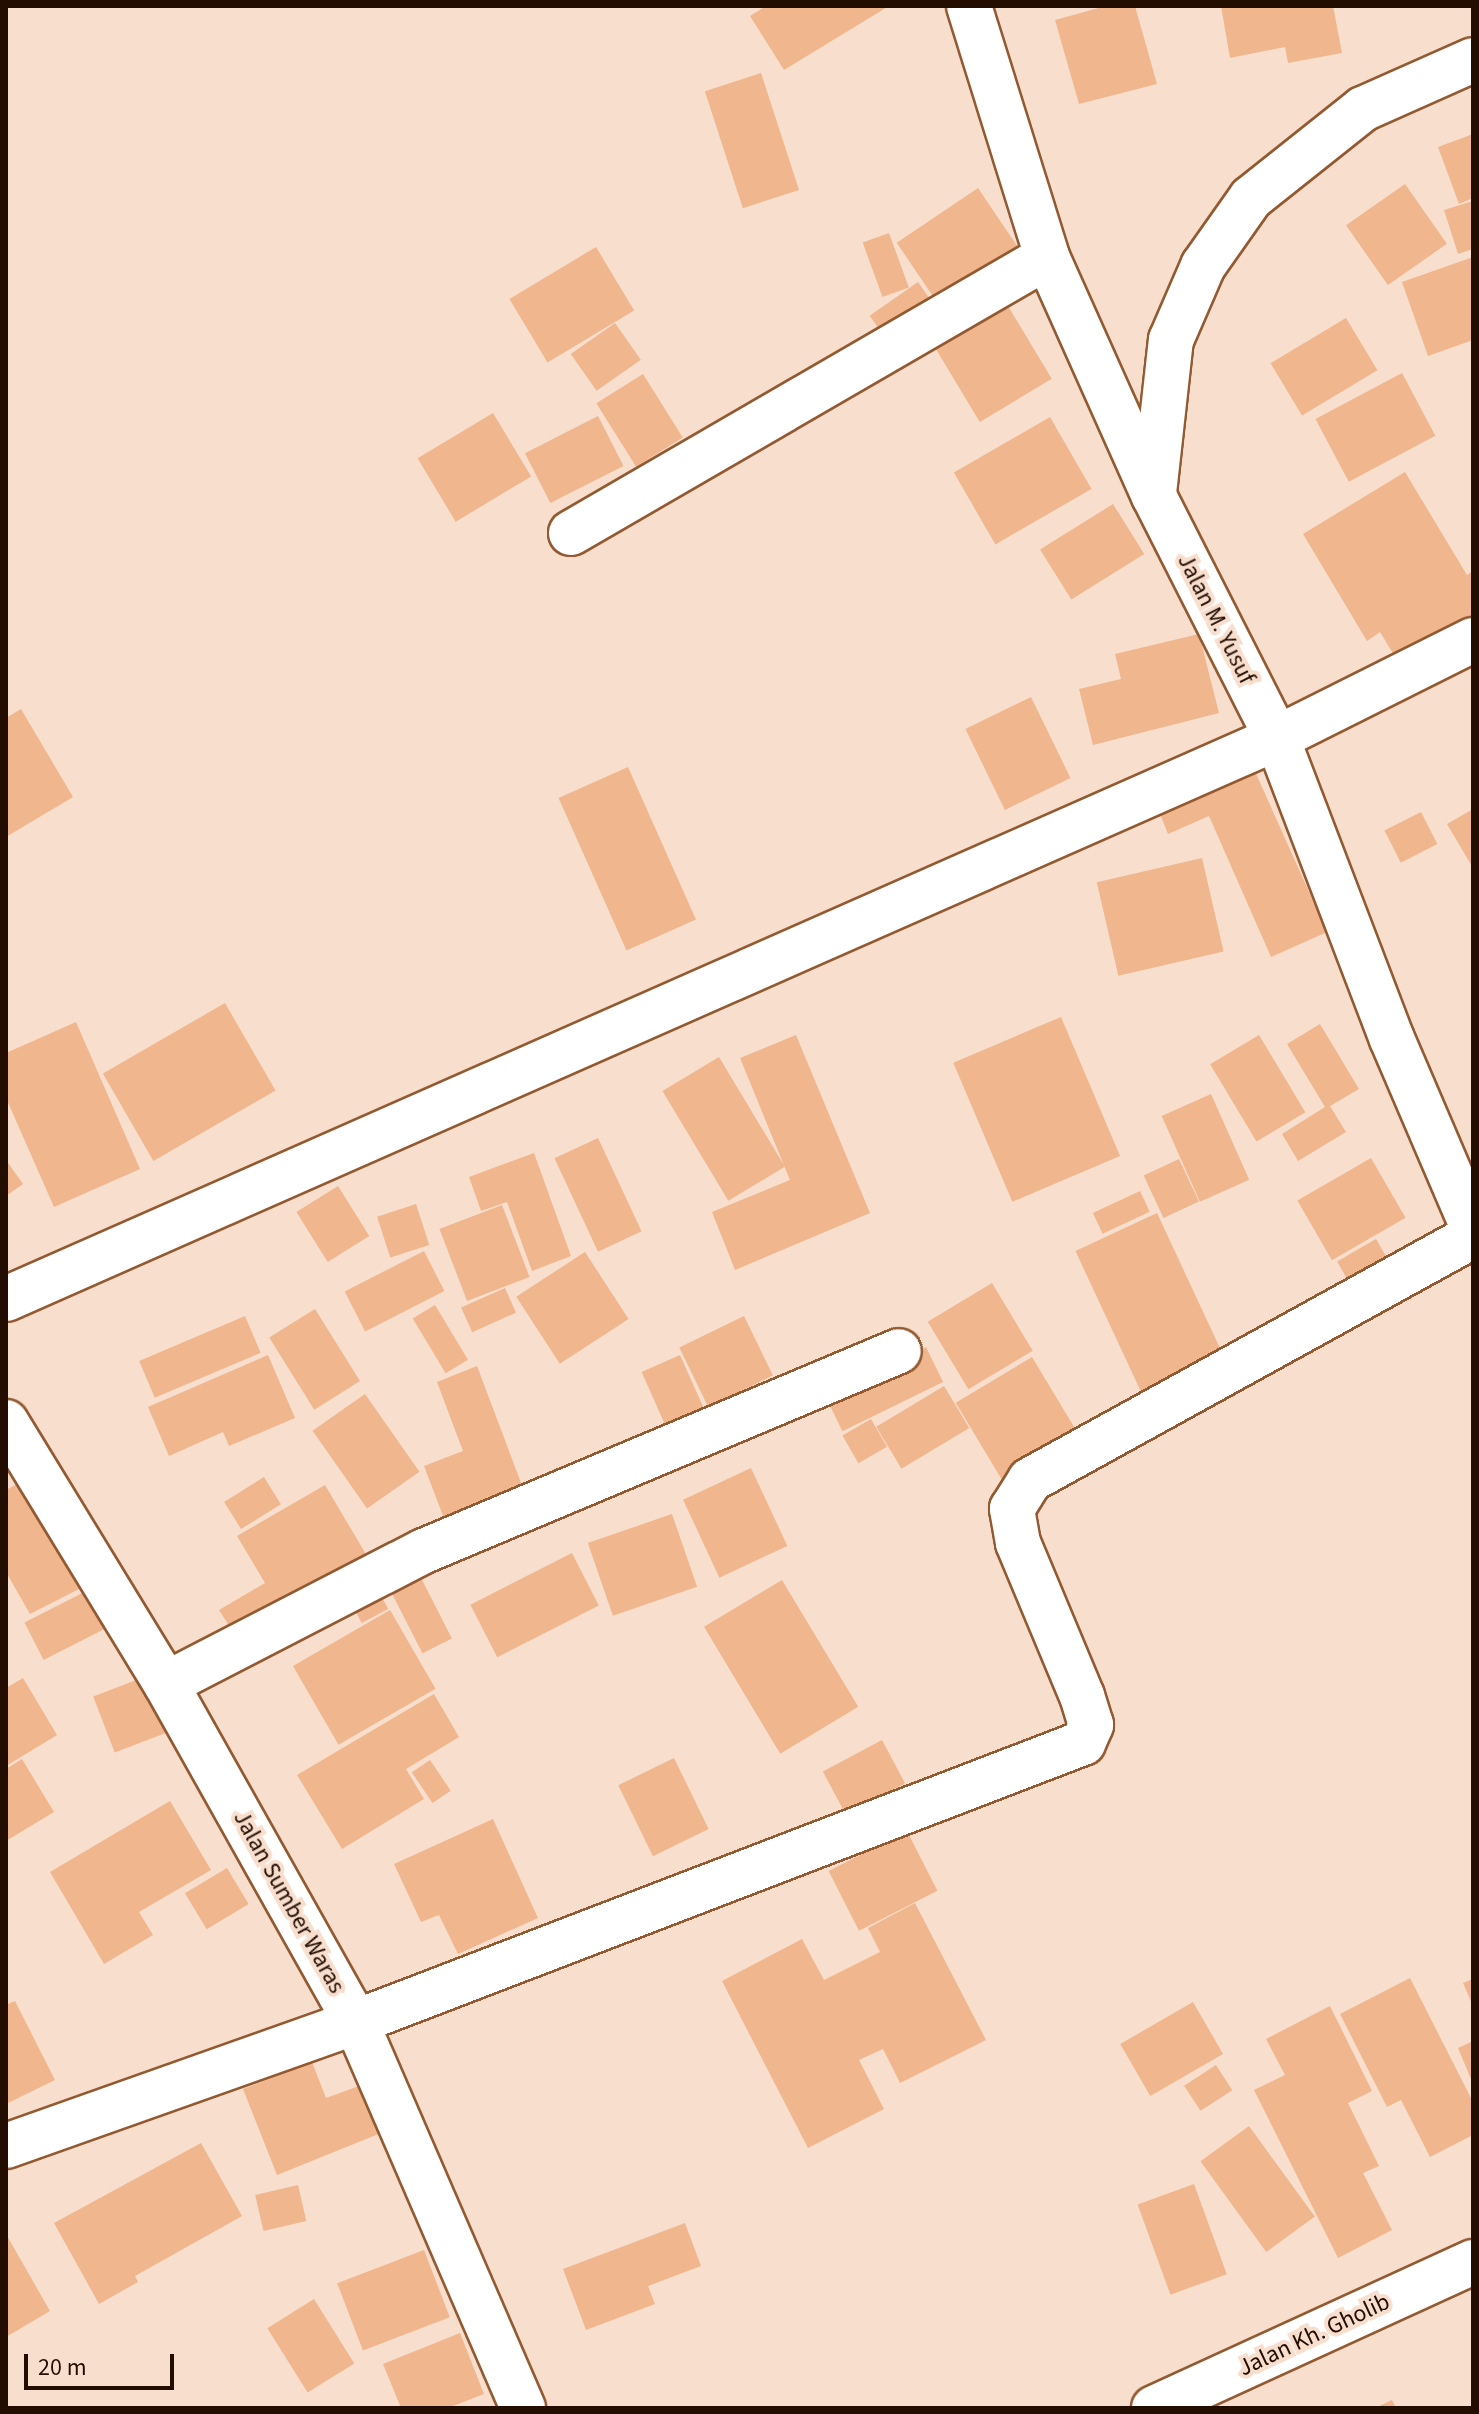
<!DOCTYPE html>
<style>
body{margin:0}
#map{position:relative;width:1479px;height:2414px;overflow:hidden;background:#f8decd;font-family:"Source Sans 3",sans-serif}
div>[style]{position:absolute}
.building>*{inset:0;background:#f0b68e;transform-origin:0 0}
.roads{filter:drop-shadow(2px 0 #935a31) drop-shadow(-2px 0 #935a31) drop-shadow(0 2px #935a31) drop-shadow(0 -2px #935a31)}
.street>*{height:44px;margin:-22px;padding:0 22px;transform-origin:22px;border-radius:22px;background:#fff}
.primary>*{height:44px;margin:-22px;padding:0 22px;transform-origin:22px;border-radius:22px;background:#fff}
span{translate:-50% -50%;white-space:nowrap;text-align:center;line-height:1.15;-webkit-text-stroke:8px #f8decd;paint-order:stroke}
.street-label{font-size:24px;color:#230d00}
.frame{position:absolute;inset:0;border:8px solid #230d00;pointer-events:none}
.scale{position:absolute;left:24px;top:2354px;width:150px;height:36px;box-sizing:border-box;border:4px solid #230d00;border-top:0;padding-left:10px;font-size:24px;line-height:28px;white-space:nowrap;color:#230d00;-webkit-text-stroke:6px #f8decd;paint-order:stroke}
</style>
<div id="map">
<div class="building">
<i style="clip-path:polygon(766px 6px,889px 6px,784px 70px,750px 16px)"></i>
<i style="clip-path:polygon(1106px 6px,1135px 6px,1157px 84px,1079px 104px,1055px 20px)"></i>
<i style="clip-path:polygon(1221px 6px,1333px 6px,1342px 53px,1288px 63px,1285px 47px,1230px 58px)"></i>
<i style="left:761px;top:73px;width:123px;height:59px;rotate:72deg"></i>
<i style="clip-path:polygon(1473px 134px,1473px 198px,1459px 204px,1438px 147px)"></i>
<i style="left:1405px;top:184px;width:73px;height:72px;rotate:55deg"></i>
<i style="left:978px;top:188px;width:80px;height:98px;rotate:56deg"></i>
<i style="clip-path:polygon(1473px 201px,1473px 249px,1458px 254px,1444px 210px)"></i>
<i style="left:889px;top:233px;width:58px;height:28px;rotate:70deg"></i>
<i style="left:596px;top:247px;width:74px;height:101px;rotate:59deg"></i>
<i style="clip-path:polygon(1473px 257px,1473px 340px,1428px 356px,1402px 282px)"></i>
<i style="left:918px;top:282px;width:39px;height:59px;rotate:55deg"></i>
<i style="left:1008px;top:306px;width:85px;height:84px;rotate:59deg"></i>
<i style="left:1346px;top:318px;width:61px;height:88px;rotate:59deg"></i>
<i style="left:615px;top:323px;width:45px;height:54px;rotate:55deg"></i>
<i style="left:1402px;top:373px;width:71px;height:98px;rotate:62deg"></i>
<i style="left:643px;top:374px;width:75px;height:55px;rotate:58deg"></i>
<i style="left:493px;top:413px;width:74px;height:88px;rotate:59deg"></i>
<i style="left:598px;top:416px;width:56px;height:82px;rotate:63deg"></i>
<i style="left:1050px;top:417px;width:83px;height:111px;rotate:60deg"></i>
<i style="clip-path:polygon(1405px 472px,1467px 575px,1473px 571px,1473px 621px,1400px 665px,1380px 632px,1367px 641px,1303px 534px)"></i>
<i style="left:1113px;top:504px;width:59px;height:86px;rotate:58deg"></i>
<i style="clip-path:polygon(1199px 634px,1219px 713px,1093px 745px,1079px 689px,1121px 679px,1115px 654px)"></i>
<i style="left:1031px;top:697px;width:90px;height:73px;rotate:64deg"></i>
<i style="clip-path:polygon(21px 709px,73px 797px,6px 837px,6px 718px)"></i>
<i style="left:628px;top:767px;width:167px;height:76px;rotate:66deg"></i>
<i style="clip-path:polygon(1253px 767px,1327px 932px,1271px 957px,1209px 816px,1168px 834px,1158px 809px)"></i>
<i style="clip-path:polygon(1473px 809px,1473px 868px,1447px 824px)"></i>
<i style="left:1421px;top:812px;width:36px;height:41px;rotate:63deg"></i>
<i style="left:1202px;top:858px;width:96px;height:108px;rotate:77deg"></i>
<i style="left:225px;top:1003px;width:101px;height:141px;rotate:60deg"></i>
<i style="left:1061px;top:1017px;width:151px;height:117px;rotate:67deg"></i>
<i style="clip-path:polygon(76px 1022px,140px 1169px,54px 1207px,6px 1098px,6px 1053px)"></i>
<i style="clip-path:polygon(1320px 1024px,1359px 1089px,1330px 1106px,1346px 1132px,1298px 1161px,1282px 1134px,1325px 1107px,1287px 1044px)"></i>
<i style="clip-path:polygon(796px 1035px,870px 1213px,735px 1270px,712px 1212px,790px 1180px,740px 1058px)"></i>
<i style="left:1259px;top:1035px;width:90px;height:57px;rotate:59deg"></i>
<i style="left:719px;top:1057px;width:128px;height:66px;rotate:59deg"></i>
<i style="left:1211px;top:1094px;width:94px;height:54px;rotate:66deg"></i>
<i style="left:598px;top:1138px;width:103px;height:48px;rotate:65deg"></i>
<i style="clip-path:polygon(534px 1153px,571px 1256px,532px 1271px,507px 1202px,481px 1211px,469px 1177px)"></i>
<i style="left:1371px;top:1158px;width:69px;height:85px;rotate:60deg"></i>
<i style="left:1179px;top:1159px;width:47px;height:39px;rotate:65deg"></i>
<i style="clip-path:polygon(6px 1160px,23px 1184px,6px 1196px)"></i>
<i style="left:338px;top:1186px;width:59px;height:49px;rotate:58deg"></i>
<i style="left:1140px;top:1191px;width:23px;height:52px;rotate:65deg"></i>
<i style="left:416px;top:1204px;width:43px;height:41px;rotate:72deg"></i>
<i style="left:502px;top:1205px;width:77px;height:67px;rotate:69deg"></i>
<i style="left:1157px;top:1213px;width:164px;height:90px;rotate:65deg"></i>
<i style="left:1376px;top:1239px;width:22px;height:45px;rotate:60deg"></i>
<i style="left:424px;top:1251px;width:45px;height:89px;rotate:63deg"></i>
<i style="left:585px;top:1252px;width:80px;height:82px;rotate:57deg"></i>
<i style="left:992px;top:1283px;width:79px;height:75px;rotate:59deg"></i>
<i style="left:505px;top:1288px;width:27px;height:48px;rotate:66deg"></i>
<i style="left:435px;top:1305px;width:64px;height:26px;rotate:59deg"></i>
<i style="left:315px;top:1309px;width:85px;height:54px;rotate:58deg"></i>
<i style="left:245px;top:1316px;width:40px;height:115px;rotate:67deg"></i>
<i style="left:744px;top:1316px;width:66px;height:72px;rotate:64deg"></i>
<i style="left:926px;top:1347px;width:39px;height:112px;rotate:64deg"></i>
<i style="clip-path:polygon(268px 1355px,295px 1418px,229px 1446px,223px 1432px,169px 1456px,148px 1407px)"></i>
<i style="left:680px;top:1355px;width:74px;height:42px;rotate:66deg"></i>
<i style="left:1032px;top:1357px;width:92px;height:89px;rotate:59deg"></i>
<i style="clip-path:polygon(477px 1366px,529px 1504px,450px 1534px,424px 1466px,463px 1451px,437px 1382px)"></i>
<i style="left:944px;top:1386px;width:49px;height:79px;rotate:59deg"></i>
<i style="left:365px;top:1394px;width:95px;height:64px;rotate:55deg"></i>
<i style="left:871px;top:1419px;width:32px;height:33px;rotate:60deg"></i>
<i style="left:751px;top:1468px;width:86px;height:75px;rotate:65deg"></i>
<i style="clip-path:polygon(30px 1477px,85px 1586px,30px 1614px,6px 1572px,6px 1490px)"></i>
<i style="left:264px;top:1477px;width:32px;height:47px;rotate:58deg"></i>
<i style="clip-path:polygon(325px 1485px,370px 1561px,238px 1640px,219px 1610px,265px 1583px,237px 1536px)"></i>
<i style="left:672px;top:1514px;width:77px;height:89px;rotate:71deg"></i>
<i style="left:572px;top:1553px;width:59px;height:114px;rotate:63deg"></i>
<i style="left:416px;top:1568px;width:79px;height:33px;rotate:63deg"></i>
<i style="left:782px;top:1580px;width:148px;height:91px;rotate:59deg"></i>
<i style="left:102px;top:1583px;width:42px;height:87px;rotate:63deg"></i>
<i style="left:376px;top:1586px;width:26px;height:30px;rotate:62deg"></i>
<i style="left:390px;top:1610px;width:91px;height:112px;rotate:60deg"></i>
<i style="left:152px;top:1674px;width:60px;height:63px;rotate:69deg"></i>
<i style="clip-path:polygon(23px 1678px,57px 1735px,6px 1766px,6px 1688px)"></i>
<i style="clip-path:polygon(434px 1694px,459px 1737px,406px 1769px,424px 1799px,342px 1849px,297px 1775px)"></i>
<i style="left:882px;top:1740px;width:49px;height:67px;rotate:62deg"></i>
<i style="left:674px;top:1758px;width:79px;height:62px;rotate:64deg"></i>
<i style="clip-path:polygon(22px 1759px,54px 1812px,6px 1841px,6px 1769px)"></i>
<i style="left:430px;top:1760px;width:37px;height:22px;rotate:56deg"></i>
<i style="clip-path:polygon(170px 1801px,211px 1870px,139px 1912px,153px 1935px,104px 1964px,50px 1872px)"></i>
<i style="clip-path:polygon(493px 1819px,538px 1918px,458px 1954px,439px 1915px,421px 1922px,394px 1864px)"></i>
<i style="left:907px;top:1831px;width:67px;height:88px;rotate:63deg"></i>
<i style="left:227px;top:1868px;width:42px;height:49px;rotate:59deg"></i>
<i style="clip-path:polygon(915px 1903px,986px 2040px,900px 2083px,883px 2049px,859px 2060px,884px 2109px,808px 2148px,722px 1981px,802px 1939px,824px 1980px,880px 1952px,868px 1928px)"></i>
<i style="clip-path:polygon(1410px 1978px,1473px 2102px,1473px 2135px,1430px 2157px,1401px 2100px,1387px 2107px,1340px 2014px)"></i>
<i style="clip-path:polygon(1473px 1979px,1473px 2006px,1463px 1983px)"></i>
<i style="clip-path:polygon(15px 2001px,55px 2080px,6px 2104px,6px 2005px)"></i>
<i style="left:1193px;top:2002px;width:60px;height:84px;rotate:60deg"></i>
<i style="clip-path:polygon(1330px 2006px,1372px 2091px,1348px 2103px,1379px 2166px,1363px 2173px,1392px 2230px,1338px 2258px,1254px 2090px,1285px 2075px,1266px 2039px)"></i>
<i style="clip-path:polygon(1473px 2041px,1473px 2084px,1458px 2048px)"></i>
<i style="clip-path:polygon(312px 2062px,326px 2098px,367px 2083px,386px 2131px,277px 2175px,243px 2089px)"></i>
<i style="left:1216px;top:2065px;width:30px;height:38px;rotate:57deg"></i>
<i style="left:1249px;top:2126px;width:112px;height:60px;rotate:54deg"></i>
<i style="clip-path:polygon(201px 2143px,242px 2216px,135px 2276px,138px 2282px,99px 2304px,54px 2223px)"></i>
<i style="left:1194px;top:2184px;width:96px;height:60px;rotate:70deg"></i>
<i style="left:298px;top:2185px;width:37px;height:44px;rotate:77deg"></i>
<i style="clip-path:polygon(685px 2223px,701px 2266px,648px 2286px,655px 2304px,586px 2330px,563px 2269px)"></i>
<i style="clip-path:polygon(6px 2234px,50px 2311px,6px 2337px)"></i>
<i style="left:424px;top:2250px;width:72px;height:93px;rotate:69deg"></i>
<i style="left:314px;top:2299px;width:76px;height:55px;rotate:58deg"></i>
<i style="clip-path:polygon(460px 2333px,484px 2394px,448px 2408px,401px 2408px,383px 2364px)"></i>
<i style="clip-path:polygon(1392px 2400px,1396px 2408px,1375px 2408px)"></i>
</div>
<div class="roads">
<div class="street">
<i style="left:969px;top:6px;width:263px;rotate:72.7deg"></i>
<i style="left:1047px;top:257px;width:262px;rotate:65.9deg"></i>
<i style="left:1154px;top:496px;width:271px;rotate:63.1deg"></i>
<i style="left:1277px;top:738px;width:322px;rotate:69.1deg"></i>
<i style="left:1392px;top:1039px;width:206px;rotate:66.8deg"></i>
<i style="left:1154px;top:493px;width:154px;rotate:-83.7deg"></i>
<i style="left:1171px;top:340px;width:81px;rotate:-66.6deg"></i>
<i style="left:1203px;top:266px;width:83px;rotate:-54.8deg"></i>
<i style="left:1251px;top:198px;width:143px;rotate:-38.5deg"></i>
<i style="left:1363px;top:109px;width:120px;rotate:-24deg"></i>
<i style="left:571px;top:533px;width:550px;rotate:-30.11deg"></i>
<i style="left:6px;top:1299px;width:1389px;rotate:-23.82deg"></i>
<i style="left:1277px;top:738px;width:219px;rotate:-26.6deg"></i>
<i style="left:6px;top:1422px;width:307px;rotate:58.6deg"></i>
<i style="left:166px;top:1684px;width:388px;rotate:60.7deg"></i>
<i style="left:356px;top:2022px;width:421px;rotate:66.6deg"></i>
<i style="left:166px;top:1684px;width:290px;rotate:-27.3deg"></i>
<i style="left:424px;top:1551px;width:515px;rotate:-22.83deg"></i>
<i style="left:6px;top:2146px;width:371px;rotate:-19.5deg"></i>
<i style="left:356px;top:2022px;width:779px;rotate:-21deg"></i>
<i style="left:1083px;top:1743px;width:20px;rotate:-66deg"></i>
<i style="left:1091px;top:1725px;width:30px;rotate:-107deg"></i>
<i style="left:1082px;top:1696px;width:166px;rotate:-112.7deg"></i>
<i style="left:1018px;top:1543px;width:35px;rotate:-100deg"></i>
<i style="left:1012px;top:1509px;width:34px;rotate:-58deg"></i>
<i style="left:1030px;top:1480px;width:506px;rotate:-28.85deg"></i>
</div>
<div class="primary">
<i style="left:1154px;top:2408px;width:351px;rotate:-24.6deg"></i>
</div>
</div>
<div class="street-label">
<span style="left:1216px;top:619px;rotate:63deg">Jalan M. Yusuf</span>
<span style="left:289px;top:1902px;rotate:61deg">Jalan Sumber Waras</span>
<span style="left:1314px;top:2335px;rotate:-25deg">Jalan Kh. Gholib</span>
</div>
<div class="frame"></div>
<div class="scale">20 m</div>
</div>
